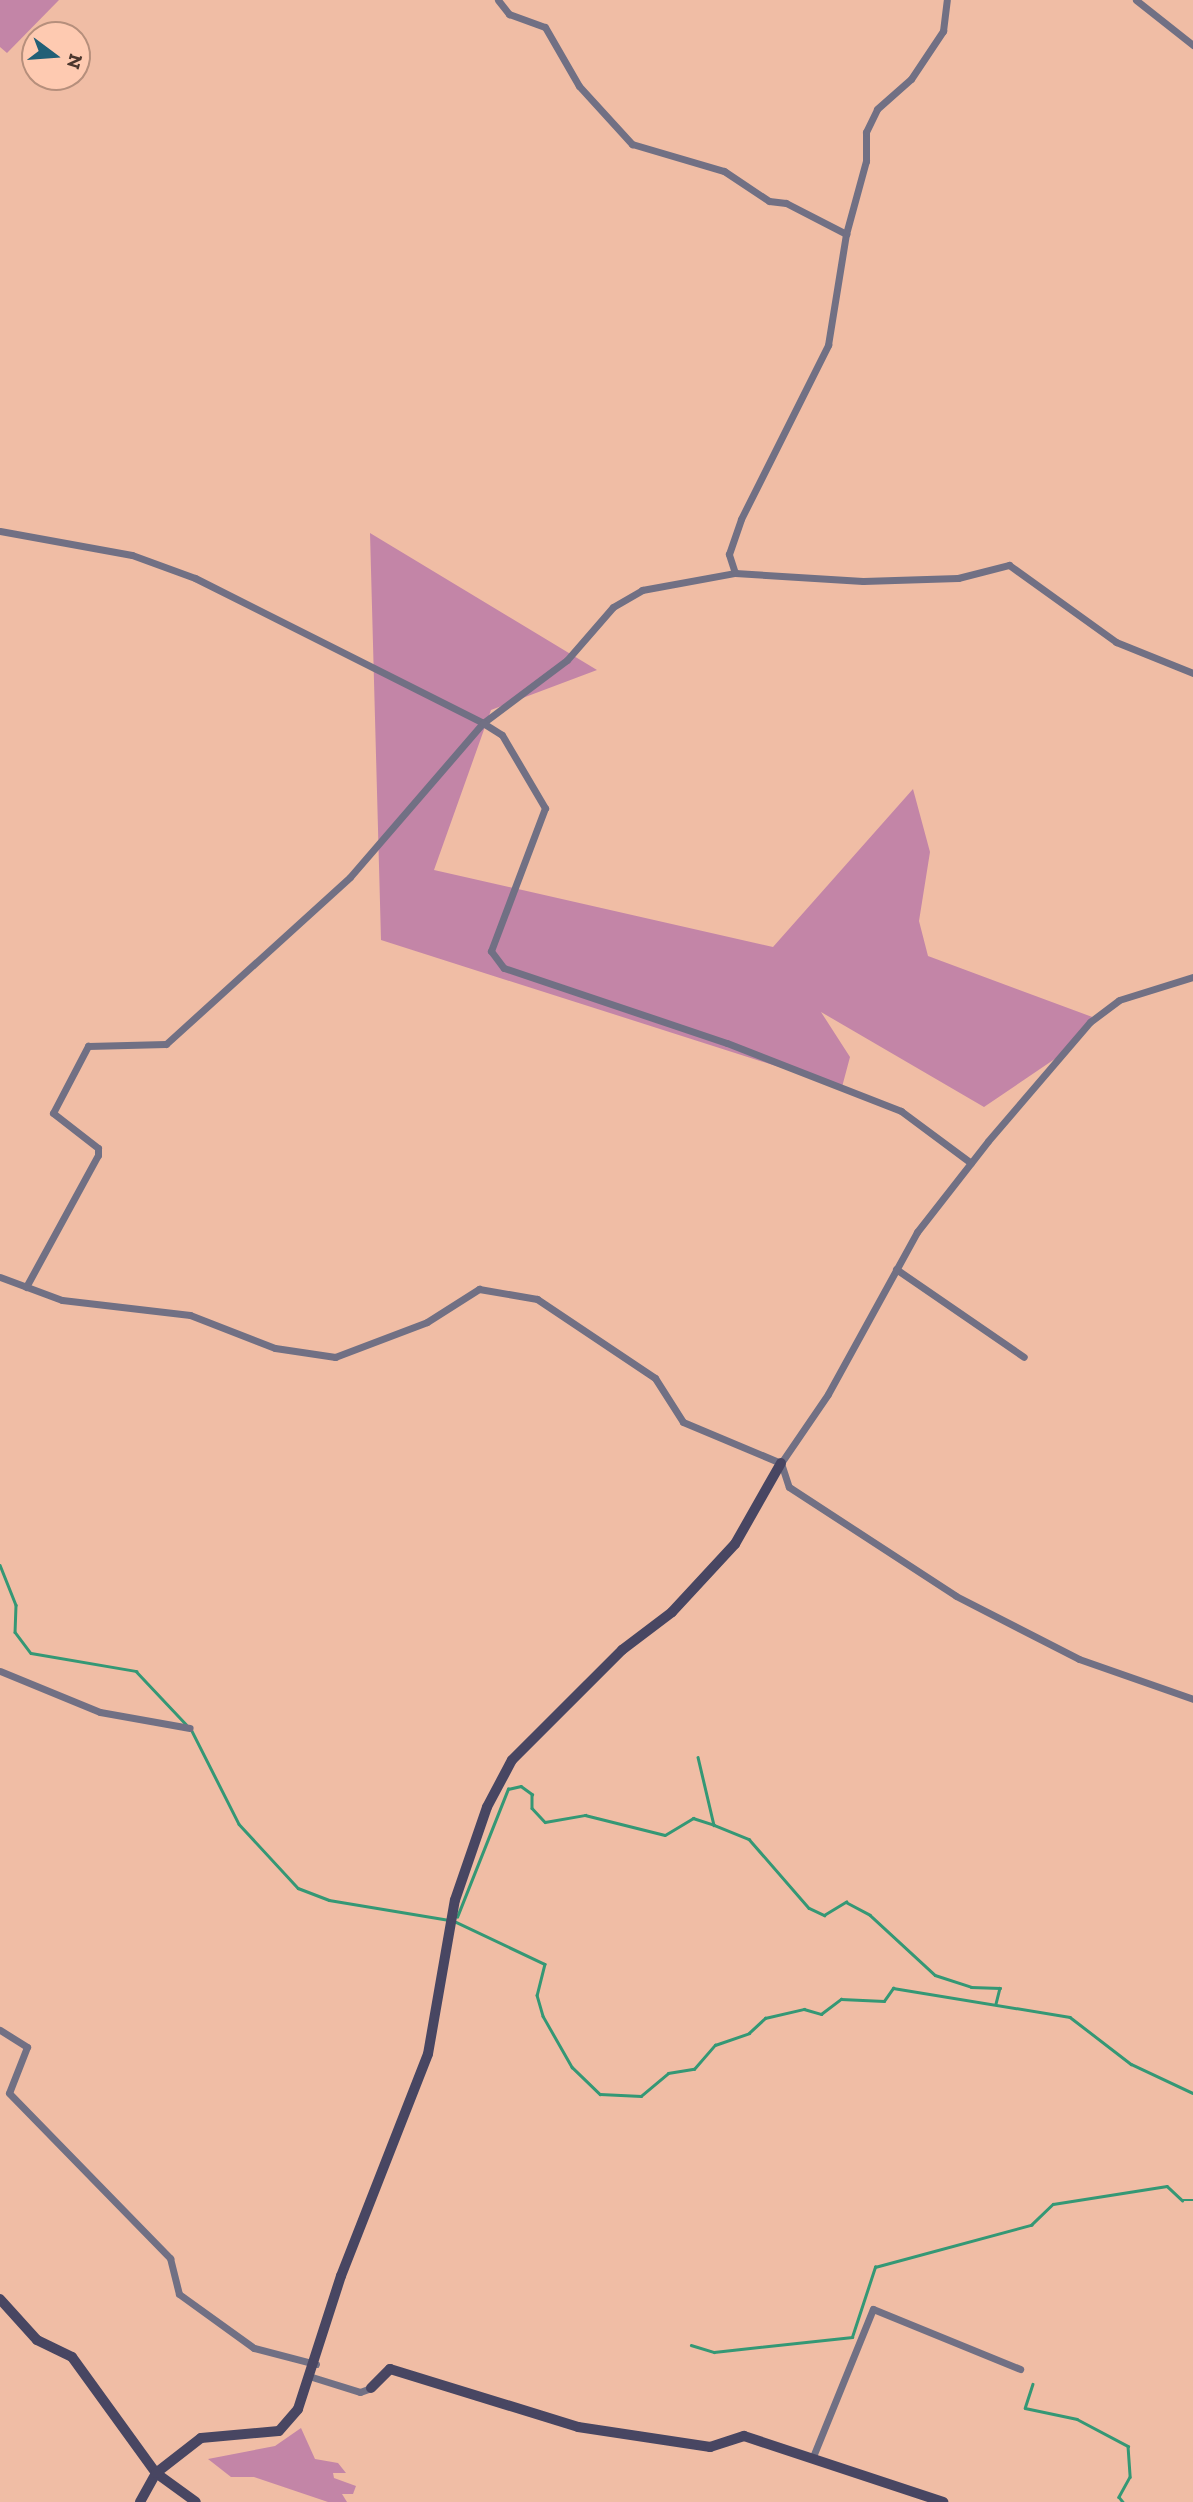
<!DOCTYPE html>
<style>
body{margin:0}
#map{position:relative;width:1193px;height:2502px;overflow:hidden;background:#f0bda5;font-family:"Zilla Slab",serif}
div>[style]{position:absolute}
.green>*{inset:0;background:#c385a7}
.stream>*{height:2.5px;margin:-1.25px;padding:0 1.25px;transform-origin:1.25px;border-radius:1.25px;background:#349875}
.street>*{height:7px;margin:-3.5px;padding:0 3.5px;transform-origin:3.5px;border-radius:3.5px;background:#717084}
.secondary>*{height:10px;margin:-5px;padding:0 5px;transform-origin:5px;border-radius:5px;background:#484662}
span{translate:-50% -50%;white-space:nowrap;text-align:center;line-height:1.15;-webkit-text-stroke:7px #fecab1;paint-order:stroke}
.north{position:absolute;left:21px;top:21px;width:70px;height:70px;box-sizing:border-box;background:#fecab1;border:2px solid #b68f7c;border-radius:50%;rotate:106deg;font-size:19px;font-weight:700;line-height:28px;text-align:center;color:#4b362d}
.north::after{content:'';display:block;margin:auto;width:24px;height:32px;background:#215f76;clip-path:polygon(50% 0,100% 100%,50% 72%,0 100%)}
</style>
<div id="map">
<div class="green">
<i style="clip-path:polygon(0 0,59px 0,7px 53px,0 47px)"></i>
<i style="clip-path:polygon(370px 533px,597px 670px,491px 710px,434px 870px,773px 947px,913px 789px,930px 852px,919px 921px,928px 956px,1095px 1018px,1071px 1048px,984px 1107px,821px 1012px,850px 1057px,842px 1087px,381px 940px)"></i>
<i style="clip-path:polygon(301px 2428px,315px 2459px,338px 2463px,346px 2473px,333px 2473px,334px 2478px,356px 2486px,353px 2494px,342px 2494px,347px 2502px,328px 2502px,254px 2477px,231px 2477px,208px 2459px,275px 2446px)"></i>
</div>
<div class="stream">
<i style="left:0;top:1565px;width:43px;rotate:68.2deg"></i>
<i style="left:16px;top:1605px;width:27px;rotate:92deg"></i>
<i style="left:15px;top:1632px;width:26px;rotate:53deg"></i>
<i style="left:31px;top:1653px;width:107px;rotate:9.7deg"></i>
<i style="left:136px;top:1671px;width:73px;rotate:46.7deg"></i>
<i style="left:191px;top:1729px;width:106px;rotate:63.2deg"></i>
<i style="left:239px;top:1824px;width:87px;rotate:47.3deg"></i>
<i style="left:298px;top:1888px;width:33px;rotate:21deg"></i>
<i style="left:329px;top:1900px;width:123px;rotate:9.4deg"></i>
<i style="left:698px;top:1757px;width:70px;rotate:76.8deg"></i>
<i style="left:714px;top:1825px;width:38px;rotate:22deg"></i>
<i style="left:749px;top:1839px;width:91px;rotate:49deg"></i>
<i style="left:809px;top:1908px;width:17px;rotate:25deg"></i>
<i style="left:824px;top:1915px;width:26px;rotate:-31deg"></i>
<i style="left:846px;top:1902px;width:27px;rotate:28deg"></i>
<i style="left:870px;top:1915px;width:88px;rotate:42.7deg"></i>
<i style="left:935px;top:1975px;width:38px;rotate:18deg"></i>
<i style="left:971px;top:1987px;width:29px;rotate:2deg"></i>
<i style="left:1000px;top:1988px;width:16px;rotate:104deg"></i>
<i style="left:457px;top:1917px;width:138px;rotate:-68.3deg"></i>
<i style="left:508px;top:1789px;width:13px;rotate:-13deg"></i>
<i style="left:521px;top:1786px;width:14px;rotate:36deg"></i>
<i style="left:532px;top:1794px;width:14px;rotate:90deg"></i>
<i style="left:532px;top:1808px;width:19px;rotate:47deg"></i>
<i style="left:545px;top:1822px;width:41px;rotate:-9.9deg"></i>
<i style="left:585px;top:1815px;width:82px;rotate:14deg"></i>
<i style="left:665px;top:1835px;width:33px;rotate:-31deg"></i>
<i style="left:693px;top:1818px;width:22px;rotate:18deg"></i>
<i style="left:456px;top:1922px;width:98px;rotate:25.3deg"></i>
<i style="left:545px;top:1964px;width:32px;rotate:104deg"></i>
<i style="left:537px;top:1995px;width:22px;rotate:74deg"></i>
<i style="left:543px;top:2016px;width:59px;rotate:60.4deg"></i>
<i style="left:572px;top:2067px;width:39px;rotate:44deg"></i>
<i style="left:600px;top:2094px;width:41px;rotate:2.8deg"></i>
<i style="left:641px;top:2096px;width:35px;rotate:-40deg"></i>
<i style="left:668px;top:2073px;width:26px;rotate:-9deg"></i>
<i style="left:694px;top:2069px;width:32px;rotate:-49deg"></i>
<i style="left:715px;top:2045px;width:36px;rotate:-19deg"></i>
<i style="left:749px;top:2033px;width:22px;rotate:-43deg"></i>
<i style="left:765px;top:2018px;width:40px;rotate:-13deg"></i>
<i style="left:804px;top:2009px;width:18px;rotate:16deg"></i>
<i style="left:821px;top:2014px;width:25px;rotate:-37deg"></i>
<i style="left:841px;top:1999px;width:43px;rotate:2.7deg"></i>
<i style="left:884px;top:2001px;width:16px;rotate:-55deg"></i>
<i style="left:893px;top:1988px;width:179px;rotate:9.3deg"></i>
<i style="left:1070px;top:2017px;width:77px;rotate:37.6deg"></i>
<i style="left:1131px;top:2064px;width:68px;rotate:25.1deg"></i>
<i style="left:691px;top:2345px;width:24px;rotate:17deg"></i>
<i style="left:714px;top:2352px;width:139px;rotate:-6.2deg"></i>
<i style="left:852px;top:2337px;width:74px;rotate:-71.8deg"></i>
<i style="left:875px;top:2267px;width:162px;rotate:-15.1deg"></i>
<i style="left:1031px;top:2225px;width:30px;rotate:-44deg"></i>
<i style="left:1053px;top:2204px;width:115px;rotate:-9deg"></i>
<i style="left:1167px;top:2186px;width:21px;rotate:43deg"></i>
<i style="left:1182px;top:2200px;width:11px"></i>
<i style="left:1033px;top:2384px;width:25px;rotate:108deg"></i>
<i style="left:1025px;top:2408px;width:53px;rotate:11.9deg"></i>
<i style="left:1077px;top:2419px;width:58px;rotate:27.9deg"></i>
<i style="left:1128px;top:2446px;width:31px;rotate:86deg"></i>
<i style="left:1130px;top:2477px;width:23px;rotate:119deg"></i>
<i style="left:1119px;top:2497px;width:6px;rotate:51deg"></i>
</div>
<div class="street">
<i style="left:498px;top:0;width:18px;rotate:52deg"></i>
<i style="left:509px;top:14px;width:38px;rotate:20deg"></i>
<i style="left:545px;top:27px;width:68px;rotate:60deg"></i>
<i style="left:579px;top:86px;width:79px;rotate:47.6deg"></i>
<i style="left:632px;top:144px;width:96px;rotate:16.4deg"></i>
<i style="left:724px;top:171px;width:54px;rotate:33.7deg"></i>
<i style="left:769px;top:201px;width:17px;rotate:7deg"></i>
<i style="left:786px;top:203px;width:68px;rotate:27.3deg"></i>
<i style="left:1136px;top:0;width:73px;rotate:38.3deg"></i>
<i style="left:0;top:531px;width:134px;rotate:10.3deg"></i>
<i style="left:132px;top:555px;width:67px;rotate:20.1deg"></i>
<i style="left:195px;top:578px;width:322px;rotate:26.7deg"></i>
<i style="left:483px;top:723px;width:105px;rotate:-36.9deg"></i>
<i style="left:567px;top:660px;width:70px;rotate:-49deg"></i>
<i style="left:613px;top:607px;width:34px;rotate:-30deg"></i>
<i style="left:642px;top:590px;width:95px;rotate:-10.4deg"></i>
<i style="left:735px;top:573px;width:128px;rotate:3.6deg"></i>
<i style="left:863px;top:581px;width:95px;rotate:-1.8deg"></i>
<i style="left:958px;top:578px;width:53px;rotate:-14.3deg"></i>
<i style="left:1009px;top:565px;width:132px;rotate:35.7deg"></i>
<i style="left:1116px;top:642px;width:83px;rotate:21.9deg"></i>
<i style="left:735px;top:573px;width:20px;rotate:-108deg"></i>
<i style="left:729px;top:554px;width:37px;rotate:-71deg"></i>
<i style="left:741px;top:519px;width:195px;rotate:-63.4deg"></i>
<i style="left:828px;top:345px;width:112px;rotate:-80.8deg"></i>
<i style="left:846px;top:234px;width:76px;rotate:-74.7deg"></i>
<i style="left:866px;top:161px;width:29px;rotate:-90deg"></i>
<i style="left:866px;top:132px;width:25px;rotate:-64deg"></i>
<i style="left:877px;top:109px;width:45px;rotate:-41.4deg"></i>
<i style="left:911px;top:79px;width:58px;rotate:-56.3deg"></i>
<i style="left:943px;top:31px;width:31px;rotate:-83deg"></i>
<i style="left:896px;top:1269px;width:155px;rotate:34.5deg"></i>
<i style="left:0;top:1277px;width:66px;rotate:20.4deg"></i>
<i style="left:62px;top:1300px;width:129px;rotate:6.7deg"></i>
<i style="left:190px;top:1315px;width:91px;rotate:21.2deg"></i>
<i style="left:275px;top:1348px;width:61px;rotate:8.5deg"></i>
<i style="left:335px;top:1357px;width:98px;rotate:-20.8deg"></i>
<i style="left:427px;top:1322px;width:62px;rotate:-32.4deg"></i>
<i style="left:479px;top:1289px;width:59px;rotate:9.8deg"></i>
<i style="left:537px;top:1299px;width:142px;rotate:33.8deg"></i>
<i style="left:655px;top:1378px;width:52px;rotate:57.5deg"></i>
<i style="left:683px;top:1422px;width:106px;rotate:22.7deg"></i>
<i style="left:781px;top:1463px;width:25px;rotate:72deg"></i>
<i style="left:789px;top:1487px;width:199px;rotate:33.1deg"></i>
<i style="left:956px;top:1596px;width:138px;rotate:27.1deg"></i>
<i style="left:1079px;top:1659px;width:121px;rotate:19.3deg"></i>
<i style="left:26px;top:1287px;width:150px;rotate:-61.4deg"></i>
<i style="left:98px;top:1155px;width:7px;rotate:-90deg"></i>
<i style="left:98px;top:1148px;width:57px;rotate:-142.1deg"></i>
<i style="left:53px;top:1113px;width:76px;rotate:-62.4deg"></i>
<i style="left:88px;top:1046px;width:78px;rotate:-1.5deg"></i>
<i style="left:166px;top:1044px;width:248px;rotate:-42.2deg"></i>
<i style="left:350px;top:877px;width:203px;rotate:-49.2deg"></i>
<i style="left:483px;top:723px;width:22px;rotate:32deg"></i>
<i style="left:502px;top:735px;width:85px;rotate:59.5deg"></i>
<i style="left:545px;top:808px;width:153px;rotate:110.7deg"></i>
<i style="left:491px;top:951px;width:21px;rotate:53deg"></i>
<i style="left:504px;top:968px;width:235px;rotate:18.6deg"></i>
<i style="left:727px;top:1043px;width:187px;rotate:21.3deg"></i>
<i style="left:901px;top:1111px;width:87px;rotate:36.6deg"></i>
<i style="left:781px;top:1463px;width:83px;rotate:-55.7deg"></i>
<i style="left:828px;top:1394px;width:185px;rotate:-61.2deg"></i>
<i style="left:917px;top:1232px;width:115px;rotate:-52deg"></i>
<i style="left:988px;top:1141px;width:157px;rotate:-49.4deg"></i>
<i style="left:1090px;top:1022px;width:36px;rotate:-37deg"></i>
<i style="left:1119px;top:1000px;width:77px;rotate:-17.3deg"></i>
<i style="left:0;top:1671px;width:108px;rotate:22.3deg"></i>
<i style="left:100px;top:1712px;width:91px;rotate:10.1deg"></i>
<i style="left:0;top:2030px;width:32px;rotate:32deg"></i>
<i style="left:27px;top:2047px;width:49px;rotate:111.4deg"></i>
<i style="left:9px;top:2093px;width:231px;rotate:45.7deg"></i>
<i style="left:170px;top:2258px;width:37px;rotate:76deg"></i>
<i style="left:179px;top:2294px;width:92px;rotate:35.8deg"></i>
<i style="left:254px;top:2348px;width:64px;rotate:14.5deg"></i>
<i style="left:312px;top:2377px;width:50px;rotate:17.4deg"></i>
<i style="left:360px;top:2392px;width:12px;rotate:-20deg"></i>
<i style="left:812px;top:2459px;width:162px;rotate:-67.9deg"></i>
<i style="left:873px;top:2309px;width:159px;rotate:22.2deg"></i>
</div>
<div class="secondary">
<i style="left:0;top:2299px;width:55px;rotate:47.9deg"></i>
<i style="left:37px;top:2340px;width:39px;rotate:26deg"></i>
<i style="left:72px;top:2357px;width:143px;rotate:54.1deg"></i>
<i style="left:156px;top:2473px;width:49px;rotate:35.9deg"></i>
<i style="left:371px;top:2388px;width:27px;rotate:-45deg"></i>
<i style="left:390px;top:2369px;width:197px;rotate:17.1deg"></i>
<i style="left:578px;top:2427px;width:134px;rotate:8.6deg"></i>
<i style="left:710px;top:2447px;width:36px;rotate:-18deg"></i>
<i style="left:744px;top:2436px;width:210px;rotate:18.3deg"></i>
<i style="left:140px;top:2502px;width:33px;rotate:-61deg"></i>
<i style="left:156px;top:2473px;width:57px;rotate:-37.9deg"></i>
<i style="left:201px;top:2438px;width:78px;rotate:-5.1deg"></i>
<i style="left:279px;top:2431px;width:29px;rotate:-49deg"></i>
<i style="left:298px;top:2409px;width:140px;rotate:-72.1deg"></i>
<i style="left:341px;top:2276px;width:238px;rotate:-68.6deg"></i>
<i style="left:428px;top:2054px;width:156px;rotate:-80.1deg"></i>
<i style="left:455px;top:1900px;width:98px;rotate:-71deg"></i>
<i style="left:487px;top:1807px;width:53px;rotate:-62deg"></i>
<i style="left:512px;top:1760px;width:156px;rotate:-45deg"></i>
<i style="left:622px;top:1650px;width:63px;rotate:-37.2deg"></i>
<i style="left:672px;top:1612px;width:93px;rotate:-47.2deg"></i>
<i style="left:735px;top:1544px;width:93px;rotate:-60.4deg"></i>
</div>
<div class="north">N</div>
</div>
